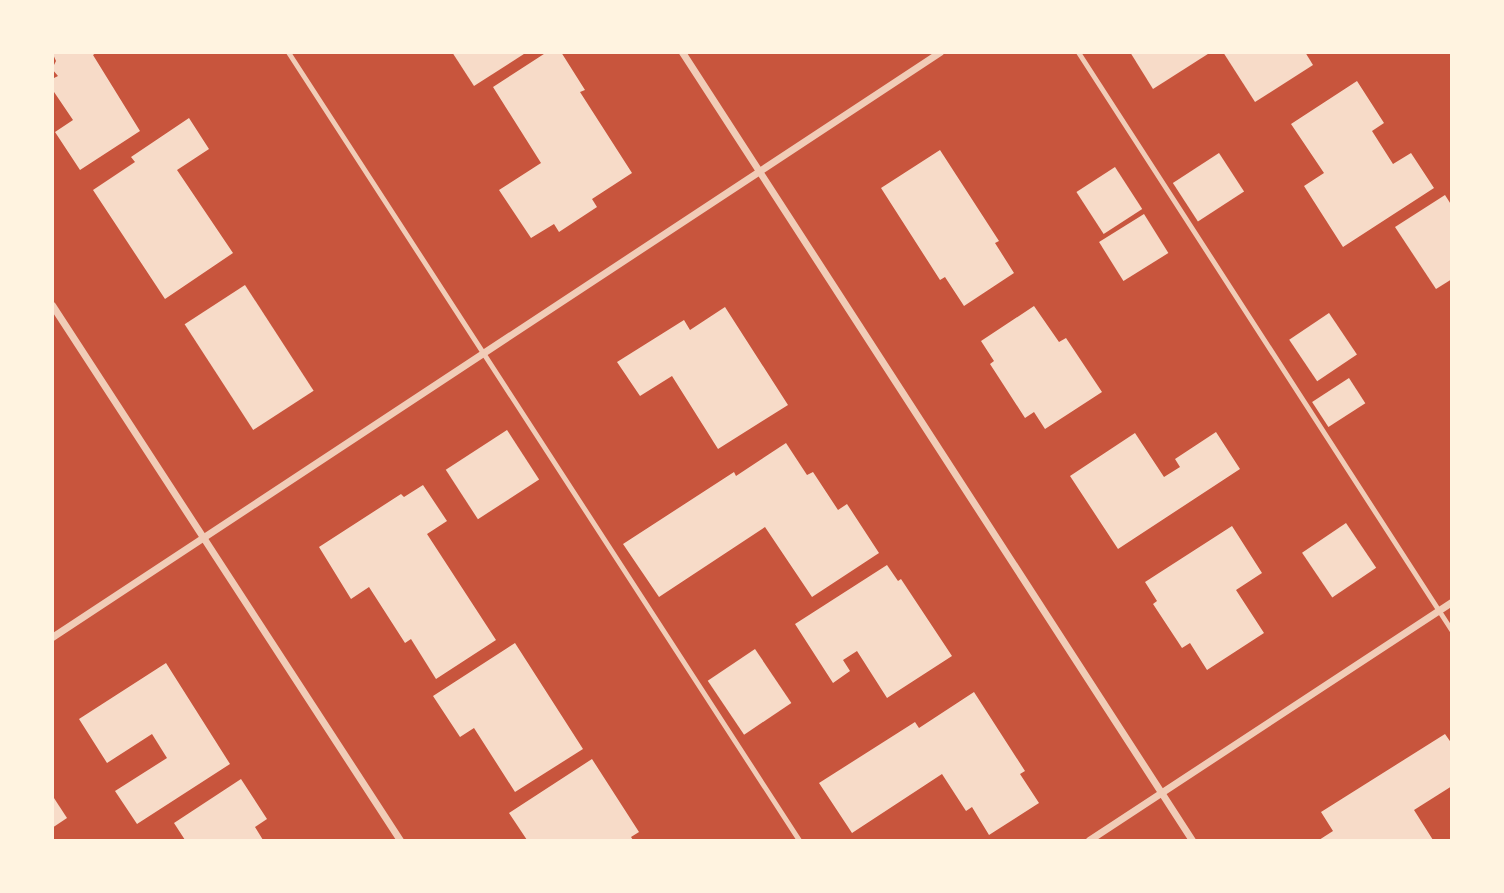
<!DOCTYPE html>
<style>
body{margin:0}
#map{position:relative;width:1504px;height:893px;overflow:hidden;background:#c8553d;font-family:"Nunito Sans",sans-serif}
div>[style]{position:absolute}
.building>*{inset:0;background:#f7dbc8;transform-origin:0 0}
.service>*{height:5px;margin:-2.5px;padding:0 2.5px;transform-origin:2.5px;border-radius:2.5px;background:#f1ccb7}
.minor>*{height:7px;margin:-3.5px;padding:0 3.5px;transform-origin:3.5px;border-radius:3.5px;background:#f1ccb7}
span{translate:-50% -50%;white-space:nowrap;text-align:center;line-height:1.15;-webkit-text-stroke:6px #fff3e0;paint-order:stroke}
.frame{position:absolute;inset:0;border:54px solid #fff3e0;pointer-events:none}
</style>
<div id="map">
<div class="building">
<i style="clip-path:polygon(52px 52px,97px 52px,93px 55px,140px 131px,80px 170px,55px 132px,73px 120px,52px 89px,52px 79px,58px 76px,52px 69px,56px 61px)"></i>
<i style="clip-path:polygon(452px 52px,527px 52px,474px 86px)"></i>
<i style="clip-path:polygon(547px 52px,561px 52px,585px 90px,580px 92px,632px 173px,592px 199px,597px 207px,559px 232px,554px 224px,531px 238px,499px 190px,541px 163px,493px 87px)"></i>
<i style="clip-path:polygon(1130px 52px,1211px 52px,1153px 89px)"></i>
<i style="clip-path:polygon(1223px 52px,1305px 52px,1313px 65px,1255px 102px)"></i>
<i style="clip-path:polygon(1357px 81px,1384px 123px,1372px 131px,1393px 164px,1411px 153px,1434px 188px,1343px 247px,1304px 186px,1324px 173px,1291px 124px)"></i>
<i style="clip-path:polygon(189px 118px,209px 149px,177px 170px,233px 253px,165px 299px,93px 190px,135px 162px,131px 157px)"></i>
<i style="clip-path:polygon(940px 150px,999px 241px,995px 243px,1014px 273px,964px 306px,945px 277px,940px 280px,881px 188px)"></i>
<i style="left:1219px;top:153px;width:46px;height:55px;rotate:57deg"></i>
<i style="left:1115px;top:167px;width:50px;height:46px;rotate:57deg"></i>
<i style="clip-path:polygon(1445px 195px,1452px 206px,1452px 279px,1436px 289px,1395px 227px)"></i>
<i style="left:1144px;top:214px;width:46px;height:53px;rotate:58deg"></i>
<i style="left:245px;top:285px;width:126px;height:72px;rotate:57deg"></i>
<i style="clip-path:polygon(1034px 306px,1059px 342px,1066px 338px,1102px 392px,1045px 429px,1034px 412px,1025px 418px,990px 364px,994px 361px,981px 341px)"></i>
<i style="clip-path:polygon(725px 307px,788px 405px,718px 449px,672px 376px,640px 396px,617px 362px,684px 320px,690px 330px)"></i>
<i style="left:1329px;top:313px;width:50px;height:48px;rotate:56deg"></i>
<i style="left:1349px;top:378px;width:30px;height:44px;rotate:57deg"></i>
<i style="left:507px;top:430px;width:59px;height:73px;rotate:57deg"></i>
<i style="clip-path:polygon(1216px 432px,1240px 469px,1118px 549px,1070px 476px,1135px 433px,1164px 477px,1180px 467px,1175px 459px)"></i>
<i style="clip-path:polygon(786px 443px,807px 475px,813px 472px,838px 510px,847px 504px,879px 553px,812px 597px,765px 527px,659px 597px,623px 544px,734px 472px,736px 476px)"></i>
<i style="clip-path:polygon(423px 485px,447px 521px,427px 534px,496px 640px,436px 679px,411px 639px,405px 643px,369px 587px,351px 599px,319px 547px,401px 494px,404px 497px)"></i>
<i style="left:1346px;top:523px;width:54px;height:53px;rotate:56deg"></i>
<i style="clip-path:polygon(1232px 526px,1262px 573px,1236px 590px,1264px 633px,1207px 670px,1190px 643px,1182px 648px,1153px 604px,1157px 601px,1145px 582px)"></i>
<i style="clip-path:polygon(887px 565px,898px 581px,901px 579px,952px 656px,887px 698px,857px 651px,843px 660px,850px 671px,833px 683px,795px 624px)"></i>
<i style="clip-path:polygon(515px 643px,583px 749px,515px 792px,474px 728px,460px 737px,433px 696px)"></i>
<i style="left:755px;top:649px;width:65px;height:57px;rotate:56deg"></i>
<i style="clip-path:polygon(166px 663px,230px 764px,137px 824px,115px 791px,167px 758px,152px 734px,107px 763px,79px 719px)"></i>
<i style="clip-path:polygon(974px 692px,1025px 771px,1020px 774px,1039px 803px,989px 835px,972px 807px,966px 811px,942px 774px,852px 833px,819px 783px,915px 722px,919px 728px)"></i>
<i style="clip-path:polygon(1445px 734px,1452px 744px,1452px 786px,1414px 810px,1433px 840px,1319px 840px,1333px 831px,1321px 812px)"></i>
<i style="clip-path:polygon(592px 759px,639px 832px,631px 837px,633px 840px,527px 840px,509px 813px)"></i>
<i style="clip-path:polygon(241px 779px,267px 819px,255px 827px,263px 840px,185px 840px,174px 823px)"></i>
<i style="clip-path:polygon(52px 795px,67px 818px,52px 828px)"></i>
</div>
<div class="service">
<i style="left:288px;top:52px;width:939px;rotate:57.04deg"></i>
<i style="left:1078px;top:52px;width:689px;rotate:57.14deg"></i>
</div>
<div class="minor">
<i style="left:682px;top:52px;width:939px;rotate:57.09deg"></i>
<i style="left:52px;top:305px;width:638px;rotate:56.96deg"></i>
<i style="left:52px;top:637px;width:1063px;rotate:-33.38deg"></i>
<i style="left:1089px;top:840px;width:434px;rotate:-33.3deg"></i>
</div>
<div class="frame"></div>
</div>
